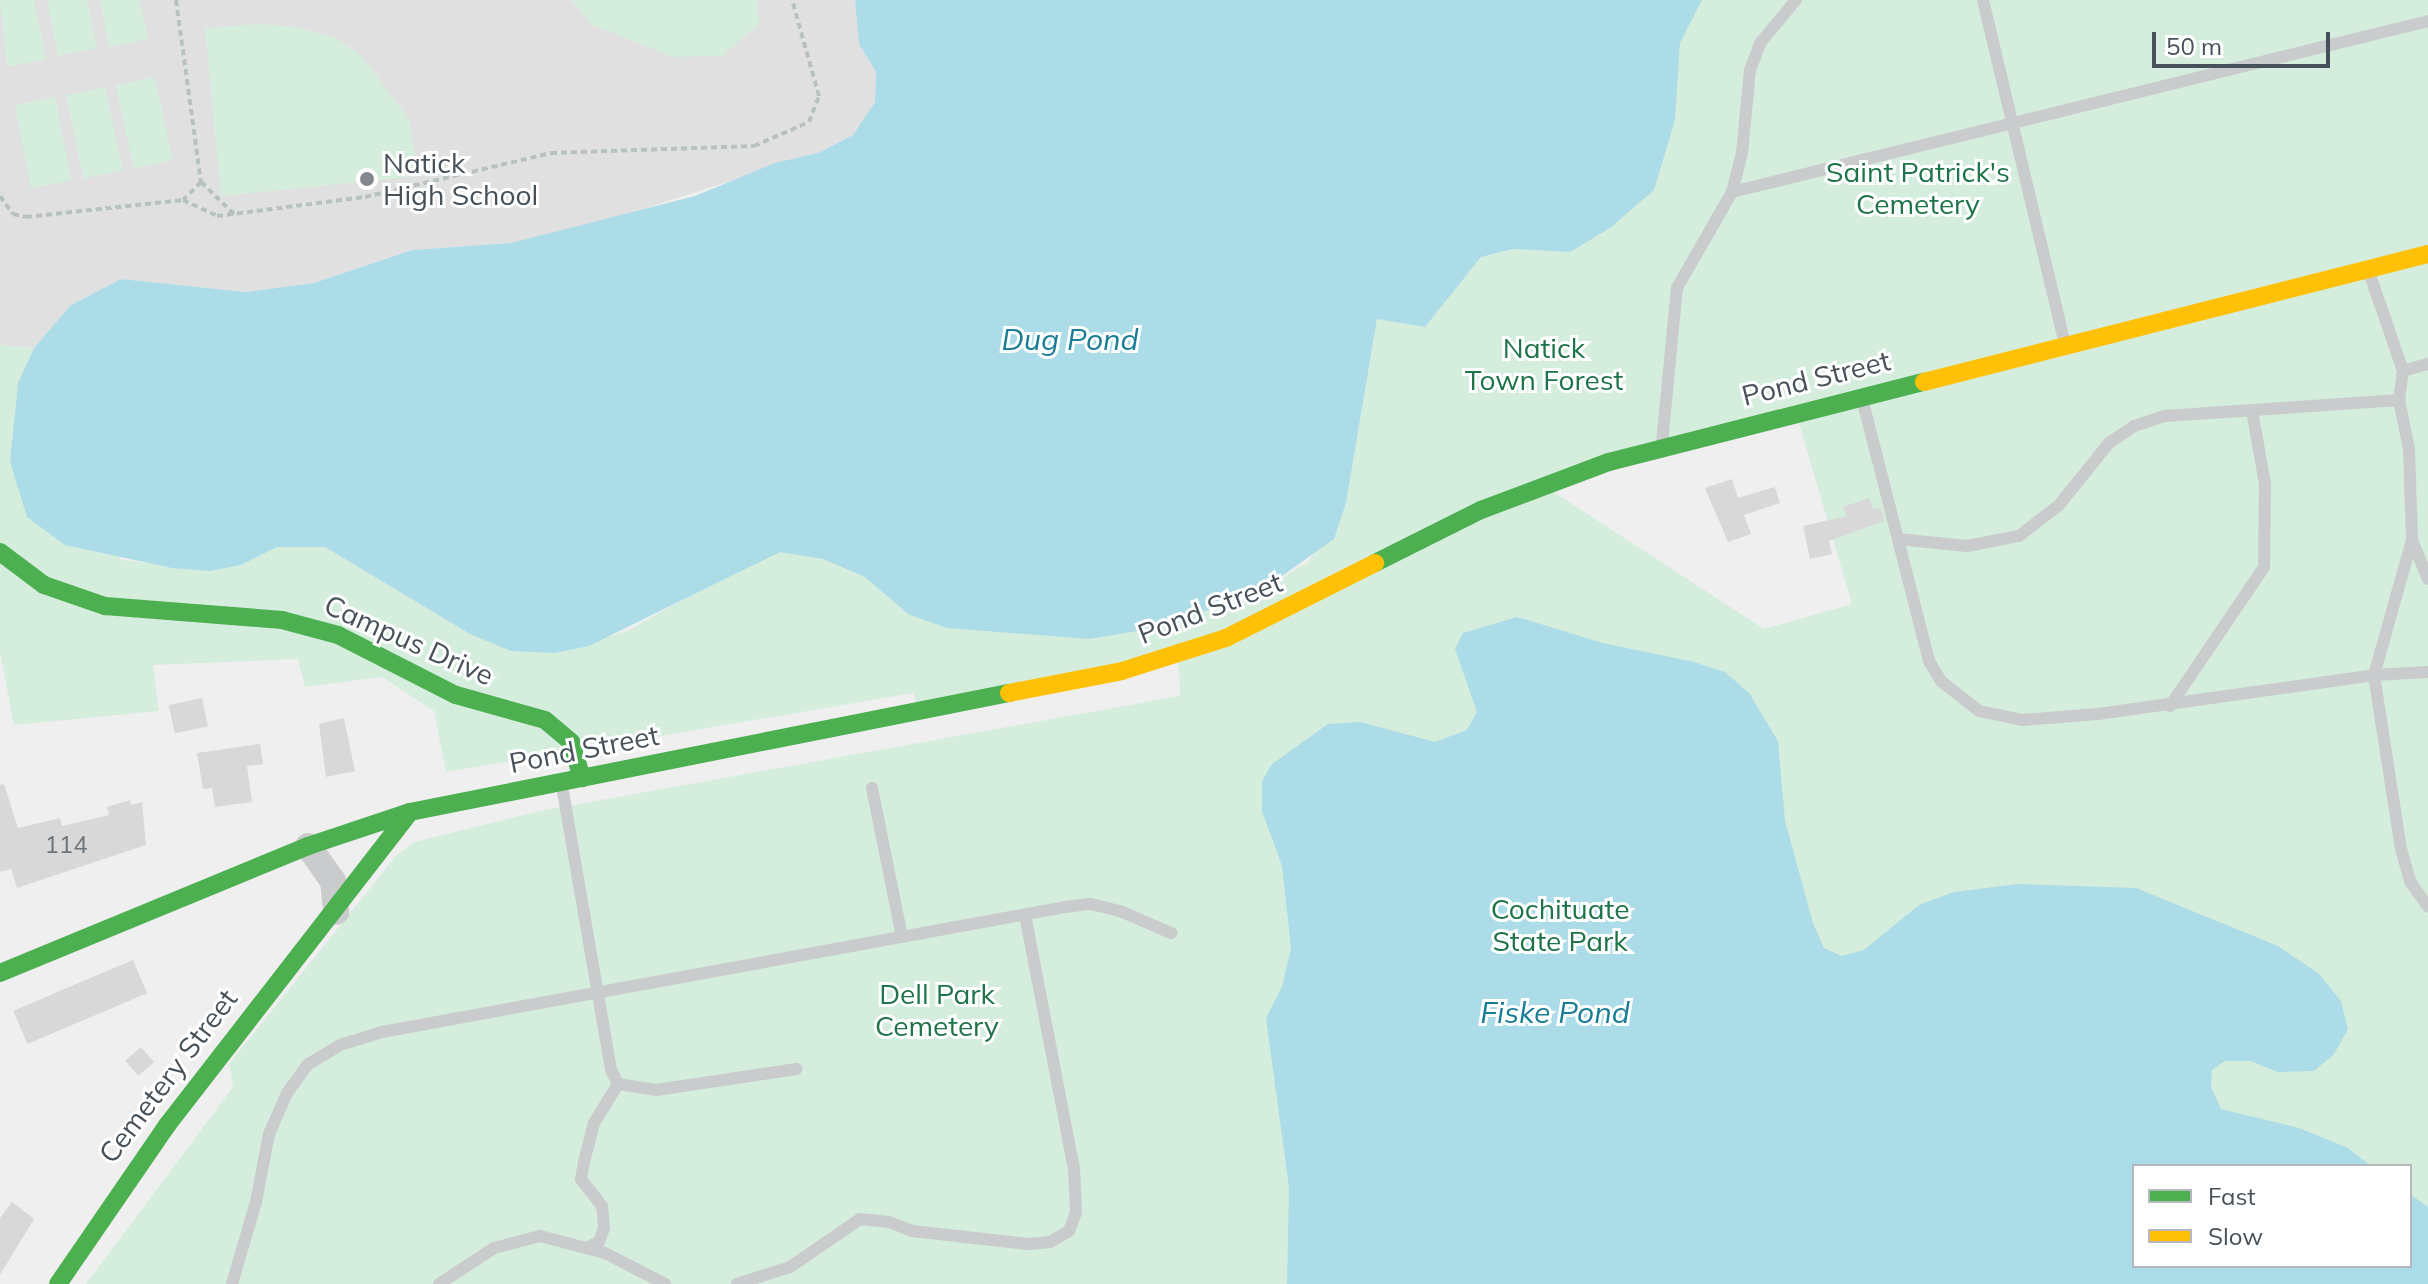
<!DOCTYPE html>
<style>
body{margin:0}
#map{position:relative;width:2428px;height:1284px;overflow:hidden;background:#efefef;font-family:Mulish,sans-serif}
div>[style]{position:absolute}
.education>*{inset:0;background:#e1e0e0}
.green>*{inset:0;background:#d5eddd;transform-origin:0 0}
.water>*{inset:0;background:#acdce7}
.building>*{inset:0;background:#d8d8d9;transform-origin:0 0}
.path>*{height:4px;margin-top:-2px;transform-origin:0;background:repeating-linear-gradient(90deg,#b7c2bf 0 6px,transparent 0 10px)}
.lane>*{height:12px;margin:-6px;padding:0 6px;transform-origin:6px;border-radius:6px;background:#c9cbcd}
.street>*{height:26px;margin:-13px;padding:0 13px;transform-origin:13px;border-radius:13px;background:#c9cbcd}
.fast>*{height:18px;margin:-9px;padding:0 9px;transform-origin:9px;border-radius:9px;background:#4caf50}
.slow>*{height:18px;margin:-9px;padding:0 9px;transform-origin:9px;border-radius:9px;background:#ffc107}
.dots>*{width:22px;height:22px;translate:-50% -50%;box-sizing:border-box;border:4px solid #fff;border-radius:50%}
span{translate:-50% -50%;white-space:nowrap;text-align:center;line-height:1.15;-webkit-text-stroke:6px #fff;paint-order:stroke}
.number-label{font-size:24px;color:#6c747a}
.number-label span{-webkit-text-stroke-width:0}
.poi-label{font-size:28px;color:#475159}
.left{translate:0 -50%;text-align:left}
.park-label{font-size:28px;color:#1e7448}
.street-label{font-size:28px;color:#475159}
.water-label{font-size:30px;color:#187d95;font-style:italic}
.legend{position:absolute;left:2132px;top:1164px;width:280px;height:104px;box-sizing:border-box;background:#fff;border:2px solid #b5b9bd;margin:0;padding:10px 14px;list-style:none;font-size:24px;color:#475159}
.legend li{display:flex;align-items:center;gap:16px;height:40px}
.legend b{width:40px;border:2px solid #b5b9bd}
.scale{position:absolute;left:2152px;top:32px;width:178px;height:36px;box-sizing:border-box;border:4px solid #475159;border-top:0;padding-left:10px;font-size:24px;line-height:28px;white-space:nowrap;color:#475159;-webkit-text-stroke:6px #fff;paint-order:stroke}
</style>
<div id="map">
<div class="education">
<i style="clip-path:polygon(0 0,855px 0,859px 44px,876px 72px,875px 102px,853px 135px,818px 153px,590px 226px,511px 243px,412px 250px,314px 283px,246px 292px,121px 279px,71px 305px,34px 348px,0 345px)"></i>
</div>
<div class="green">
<i style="clip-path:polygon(0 0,34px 0,46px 59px,7px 67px)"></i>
<i style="clip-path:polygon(47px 0,87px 0,97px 48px,58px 56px)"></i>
<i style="clip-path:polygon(100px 0,140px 0,148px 39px,109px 47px)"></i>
<i style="clip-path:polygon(571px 0,757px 0,759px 24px,722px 56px,673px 57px,591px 24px)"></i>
<i style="clip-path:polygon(evenodd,1702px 0,2428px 0,2428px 1284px,86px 1284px,233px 1087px,229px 1064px,396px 856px,414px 842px,540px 811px,1180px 696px,1178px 655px,917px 715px,914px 693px,446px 772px,434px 711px,382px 677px,305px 687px,298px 659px,153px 665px,159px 711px,14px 725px,0 652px,0 345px,34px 348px,18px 384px,10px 462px,122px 560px,210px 571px,241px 565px,277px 547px,325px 547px,470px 634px,555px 653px,627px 631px,760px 557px,780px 551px,823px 559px,866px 577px,908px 614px,1089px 639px,1127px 632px,1268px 586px,1308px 562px,1346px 503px,1377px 319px,1425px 327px,1481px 257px,1513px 249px,1570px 252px,1702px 0,1796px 413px,1852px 604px,1764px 629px,1543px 485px,1796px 413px,1702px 0,2134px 1166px,2410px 1166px,2410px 1266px,2134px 1266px,2134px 1166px)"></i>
<i style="clip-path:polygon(260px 24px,297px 27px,335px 38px,361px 55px,409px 119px,419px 176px,221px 196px,205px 28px)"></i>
<i style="left:155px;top:77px;width:85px;height:40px;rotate:78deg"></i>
<i style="left:105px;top:87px;width:85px;height:40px;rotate:78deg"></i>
<i style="left:55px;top:97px;width:85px;height:41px;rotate:79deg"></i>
</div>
<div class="water">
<i style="clip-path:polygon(855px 0,1702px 0,1680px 43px,1675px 120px,1654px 190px,1610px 228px,1570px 252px,1513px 249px,1481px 257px,1425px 327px,1377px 319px,1346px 503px,1334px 539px,1268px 586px,1167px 626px,1089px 639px,947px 628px,908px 614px,865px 577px,823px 559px,780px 552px,589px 646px,555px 653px,511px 651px,470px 634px,325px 547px,277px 547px,241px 565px,210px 571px,172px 568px,65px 545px,27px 517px,10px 461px,18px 383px,34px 348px,71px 305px,121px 279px,246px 292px,314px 283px,412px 250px,511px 243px,695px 196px,775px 163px,818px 153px,853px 135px,875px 102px,876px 72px,859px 44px)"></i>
<i style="clip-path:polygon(1517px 617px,1603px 643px,1694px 662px,1725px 672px,1749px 693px,1778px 741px,1785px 821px,1813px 923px,1824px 948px,1841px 956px,1864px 950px,1919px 905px,1954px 892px,2017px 884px,2136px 888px,2278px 946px,2318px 973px,2341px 1001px,2348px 1029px,2334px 1054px,2314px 1071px,2277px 1072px,2251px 1061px,2225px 1061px,2212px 1070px,2211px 1087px,2221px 1109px,2299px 1128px,2348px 1148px,2371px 1166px,2134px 1166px,2134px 1266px,2410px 1266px,2410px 1194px,2428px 1207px,2428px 1284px,1287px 1284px,1289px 1188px,1266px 1018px,1282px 987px,1291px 948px,1282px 866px,1262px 811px,1262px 781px,1272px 764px,1328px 724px,1360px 722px,1435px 742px,1467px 730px,1477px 712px,1455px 649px,1463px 633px)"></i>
</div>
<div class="building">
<i style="clip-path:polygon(1732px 479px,1738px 498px,1775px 487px,1780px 503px,1744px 515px,1751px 534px,1728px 542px,1705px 488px)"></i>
<i style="clip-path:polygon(1869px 498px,1873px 509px,1881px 508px,1884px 521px,1829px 541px,1832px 554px,1810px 559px,1803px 526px,1847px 516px,1843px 507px)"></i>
<i style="left:202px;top:698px;width:29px;height:34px;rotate:78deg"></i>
<i style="clip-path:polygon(344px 718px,355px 771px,326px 777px,319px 724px)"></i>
<i style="clip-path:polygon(260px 744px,263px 764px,247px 766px,252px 802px,215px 807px,212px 788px,203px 789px,197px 753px)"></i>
<i style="clip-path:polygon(4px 784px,18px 828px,60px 818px,62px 826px,109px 815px,107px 807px,130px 800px,131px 805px,142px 802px,146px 845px,17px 888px,11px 869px,0 872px,0 785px)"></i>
<i style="left:133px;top:960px;width:36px;height:130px;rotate:67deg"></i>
<i style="left:141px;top:1047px;width:20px;height:21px;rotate:49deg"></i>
<i style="clip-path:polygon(12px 1202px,34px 1219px,0 1275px,0 1218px)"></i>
</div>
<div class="path">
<i style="left:176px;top:0;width:184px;rotate:82.2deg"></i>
<i style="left:201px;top:182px;width:25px;rotate:135deg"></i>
<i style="left:201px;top:182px;width:46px;rotate:44.1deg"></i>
<i style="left:0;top:196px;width:22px;rotate:54deg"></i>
<i style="left:13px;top:214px;width:13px;rotate:13deg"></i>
<i style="left:26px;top:217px;width:158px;rotate:-6.2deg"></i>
<i style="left:183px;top:200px;width:38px;rotate:25deg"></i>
<i style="left:217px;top:216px;width:149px;rotate:-7.3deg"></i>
<i style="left:365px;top:197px;width:191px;rotate:-13.3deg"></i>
<i style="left:551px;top:153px;width:203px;rotate:-2deg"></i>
<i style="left:754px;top:146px;width:60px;rotate:-23.6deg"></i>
<i style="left:809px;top:122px;width:28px;rotate:-69deg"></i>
<i style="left:819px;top:96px;width:100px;rotate:-105.7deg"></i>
</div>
<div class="lane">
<i style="left:1983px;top:0;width:353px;rotate:76.6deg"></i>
<i style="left:1732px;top:192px;width:717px;rotate:-13.8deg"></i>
<i style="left:2369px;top:272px;width:105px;rotate:71deg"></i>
<i style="left:2403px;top:371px;width:29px;rotate:98deg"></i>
<i style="left:2399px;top:400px;width:50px;rotate:78.5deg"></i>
<i style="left:2409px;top:449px;width:91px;rotate:88.1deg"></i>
<i style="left:2412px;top:540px;width:42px;rotate:67.7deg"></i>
<i style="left:2403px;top:371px;width:26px;rotate:-16deg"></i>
<i style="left:1863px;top:402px;width:267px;rotate:75.7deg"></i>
<i style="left:1929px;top:661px;width:23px;rotate:59deg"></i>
<i style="left:1941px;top:681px;width:48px;rotate:38.3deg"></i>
<i style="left:1979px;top:711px;width:44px;rotate:11.8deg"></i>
<i style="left:2022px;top:720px;width:76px;rotate:-4.5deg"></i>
<i style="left:2098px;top:714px;width:279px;rotate:-8deg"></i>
<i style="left:2374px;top:675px;width:54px;rotate:-3.2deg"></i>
<i style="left:1662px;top:443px;width:156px;rotate:-84.5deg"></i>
<i style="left:1677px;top:288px;width:111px;rotate:-60.2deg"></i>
<i style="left:1732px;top:192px;width:40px;rotate:-75.6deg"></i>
<i style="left:1742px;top:153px;width:83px;rotate:-84.5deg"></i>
<i style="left:1750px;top:70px;width:30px;rotate:-69deg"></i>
<i style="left:1761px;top:42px;width:55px;rotate:-50.2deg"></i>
<i style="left:1898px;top:539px;width:69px;rotate:5.8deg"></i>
<i style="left:1967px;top:546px;width:53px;rotate:-10.9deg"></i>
<i style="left:2019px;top:536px;width:51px;rotate:-37.8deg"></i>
<i style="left:2059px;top:505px;width:80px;rotate:-51.1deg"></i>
<i style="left:2109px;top:443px;width:30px;rotate:-34deg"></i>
<i style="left:2134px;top:426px;width:33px;rotate:-18deg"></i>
<i style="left:2165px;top:416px;width:235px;rotate:-3.9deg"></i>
<i style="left:2412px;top:540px;width:140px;rotate:105.7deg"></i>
<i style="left:2374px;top:675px;width:176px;rotate:81.2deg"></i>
<i style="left:2401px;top:849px;width:35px;rotate:74deg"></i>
<i style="left:2411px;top:883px;width:29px;rotate:54deg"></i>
<i style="left:2170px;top:706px;width:168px;rotate:-55.9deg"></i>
<i style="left:2264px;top:567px;width:83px;rotate:-89.3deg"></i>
<i style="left:2265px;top:484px;width:75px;rotate:-100deg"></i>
<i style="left:562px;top:786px;width:288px;rotate:80.2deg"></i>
<i style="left:611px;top:1070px;width:16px;rotate:63deg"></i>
<i style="left:618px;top:1084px;width:38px;rotate:9deg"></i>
<i style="left:656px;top:1090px;width:142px;rotate:-8.5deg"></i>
<i style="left:872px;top:788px;width:152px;rotate:78.6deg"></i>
<i style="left:586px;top:1248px;width:14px;rotate:-25deg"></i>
<i style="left:599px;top:1242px;width:15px;rotate:-70deg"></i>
<i style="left:604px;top:1228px;width:22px;rotate:-95deg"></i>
<i style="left:602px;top:1206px;width:34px;rotate:-128deg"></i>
<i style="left:581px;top:1179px;width:17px;rotate:-80deg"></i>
<i style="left:584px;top:1162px;width:40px;rotate:-75.6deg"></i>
<i style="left:594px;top:1123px;width:46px;rotate:-58.4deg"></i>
<i style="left:232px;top:1284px;width:85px;rotate:-73.7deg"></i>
<i style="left:256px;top:1202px;width:69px;rotate:-79.2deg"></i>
<i style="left:269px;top:1134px;width:45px;rotate:-66.3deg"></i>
<i style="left:287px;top:1093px;width:34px;rotate:-54deg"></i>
<i style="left:307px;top:1065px;width:39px;rotate:-31deg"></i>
<i style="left:340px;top:1045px;width:44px;rotate:-17.2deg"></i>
<i style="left:382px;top:1032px;width:694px;rotate:-10.37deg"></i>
<i style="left:1065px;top:907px;width:26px;rotate:-7deg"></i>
<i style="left:1091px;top:904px;width:30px;rotate:14deg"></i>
<i style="left:1120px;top:911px;width:56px;rotate:23.3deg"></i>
<i style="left:439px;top:1284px;width:66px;rotate:-33.2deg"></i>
<i style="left:494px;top:1248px;width:48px;rotate:-14.6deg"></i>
<i style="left:540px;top:1236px;width:67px;rotate:14.7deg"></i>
<i style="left:605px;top:1253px;width:68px;rotate:27.3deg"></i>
<i style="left:737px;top:1284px;width:56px;rotate:-17.8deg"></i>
<i style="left:790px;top:1267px;width:85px;rotate:-34.4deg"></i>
<i style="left:860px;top:1219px;width:29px;rotate:6deg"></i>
<i style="left:889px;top:1222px;width:25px;rotate:21deg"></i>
<i style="left:912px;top:1231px;width:117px;rotate:6.4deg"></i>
<i style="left:1028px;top:1244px;width:22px;rotate:-5deg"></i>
<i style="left:1050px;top:1242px;width:22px;rotate:-30deg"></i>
<i style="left:1069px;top:1231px;width:19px;rotate:-69deg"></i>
<i style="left:1076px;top:1213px;width:44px;rotate:-92.6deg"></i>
<i style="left:1074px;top:1169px;width:259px;rotate:-100.9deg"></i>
</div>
<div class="street">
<i style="left:308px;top:846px;width:43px;rotate:54.5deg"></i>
<i style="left:333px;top:881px;width:31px;rotate:84deg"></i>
</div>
<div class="fast">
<i style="left:0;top:552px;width:55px;rotate:36.9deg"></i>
<i style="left:44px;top:585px;width:65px;rotate:19deg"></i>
<i style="left:105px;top:606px;width:178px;rotate:4.5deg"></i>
<i style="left:282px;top:620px;width:58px;rotate:15deg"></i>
<i style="left:338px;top:635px;width:132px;rotate:27deg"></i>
<i style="left:456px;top:695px;width:92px;rotate:15.7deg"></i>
<i style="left:545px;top:720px;width:34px;rotate:40deg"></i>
<i style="left:571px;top:742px;width:38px;rotate:73deg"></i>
<i style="left:1375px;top:563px;width:119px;rotate:-26.6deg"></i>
<i style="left:1481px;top:510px;width:137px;rotate:-20.6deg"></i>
<i style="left:1609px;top:462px;width:325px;rotate:-14.3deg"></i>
<i style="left:0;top:973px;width:333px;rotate:-22.4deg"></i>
<i style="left:308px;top:846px;width:108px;rotate:-18.4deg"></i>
<i style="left:410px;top:812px;width:611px;rotate:-11.24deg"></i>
<i style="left:58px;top:1284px;width:194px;rotate:-55.5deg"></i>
<i style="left:168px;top:1124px;width:395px;rotate:-52.2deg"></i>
</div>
<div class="slow">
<i style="left:1924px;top:382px;width:520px;rotate:-14.25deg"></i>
<i style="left:1009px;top:693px;width:115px;rotate:-11deg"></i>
<i style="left:1122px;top:671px;width:109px;rotate:-17.6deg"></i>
<i style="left:1226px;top:638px;width:167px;rotate:-26.7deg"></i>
</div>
<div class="dots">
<i style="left:367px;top:179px;background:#82888e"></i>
</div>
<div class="number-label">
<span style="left:66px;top:845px">114</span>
</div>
<div class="poi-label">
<span class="left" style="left:383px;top:179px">Natick<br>High School</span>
</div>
<div class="park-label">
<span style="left:1918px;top:188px">Saint Patrick's<br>Cemetery</span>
<span style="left:1544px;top:364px">Natick<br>Town Forest</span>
<span style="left:1560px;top:925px">Cochituate<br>State Park</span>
<span style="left:937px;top:1010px">Dell Park<br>Cemetery</span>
</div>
<div class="street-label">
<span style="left:1816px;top:378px;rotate:-14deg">Pond Street</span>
<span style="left:1210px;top:608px;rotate:-21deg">Pond Street</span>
<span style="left:409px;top:640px;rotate:24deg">Campus Drive</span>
<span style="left:584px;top:749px;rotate:-11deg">Pond Street</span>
<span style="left:168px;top:1076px;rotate:-53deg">Cemetery Street</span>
</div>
<div class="water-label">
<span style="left:1070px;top:339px">Dug Pond</span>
<span style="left:1555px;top:1012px">Fiske Pond</span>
</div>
<ul class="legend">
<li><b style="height:10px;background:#4caf50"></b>Fast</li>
<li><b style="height:10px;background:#ffc107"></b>Slow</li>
</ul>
<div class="scale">50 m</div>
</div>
